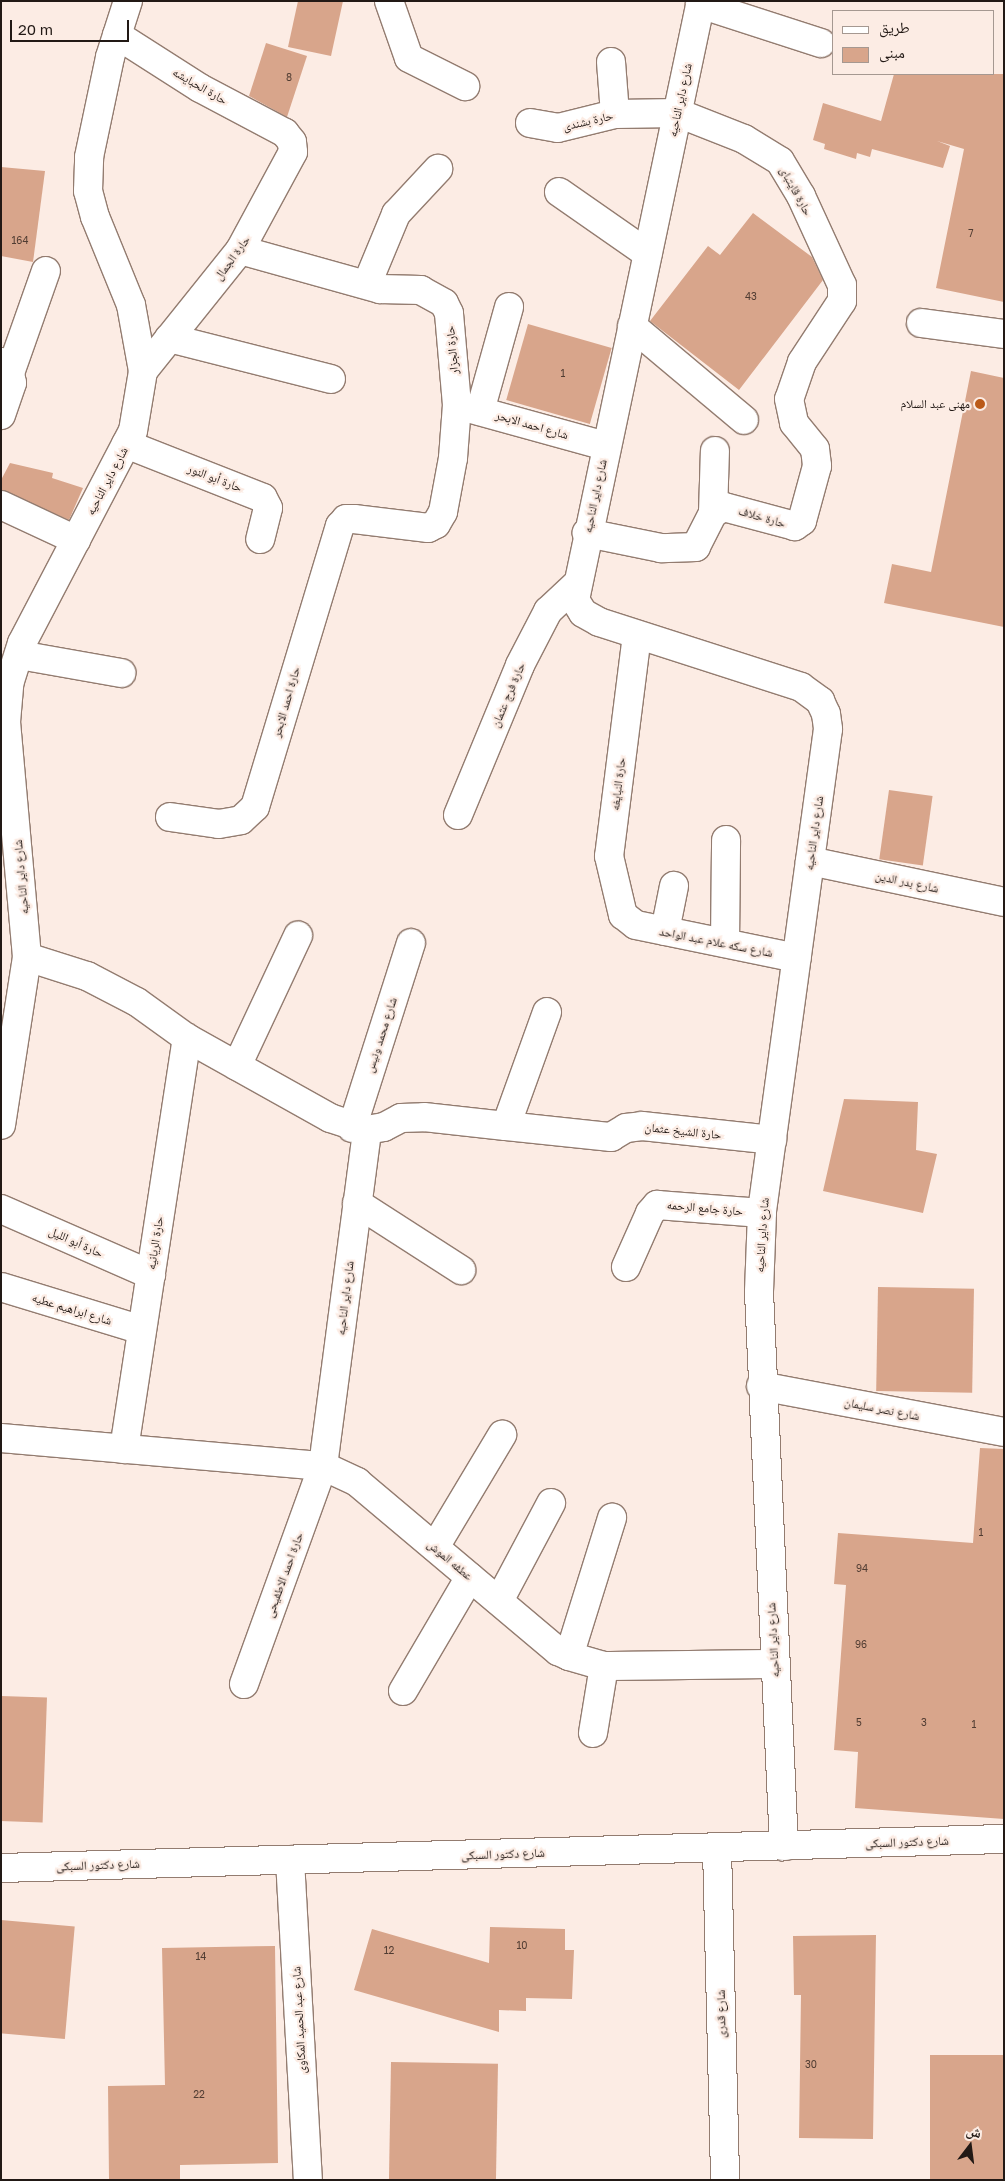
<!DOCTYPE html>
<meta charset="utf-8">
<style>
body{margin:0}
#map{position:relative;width:1005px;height:2181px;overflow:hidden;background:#fcece4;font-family:"Golos Text","Noto Naskh Arabic",sans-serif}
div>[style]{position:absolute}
.building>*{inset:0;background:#d8a58b;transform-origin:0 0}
.roads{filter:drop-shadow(1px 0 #937c70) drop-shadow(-1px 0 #937c70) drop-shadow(0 1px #937c70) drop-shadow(0 -1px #937c70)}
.minor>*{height:28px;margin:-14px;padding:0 14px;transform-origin:14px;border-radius:14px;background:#fff}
.dots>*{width:14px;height:14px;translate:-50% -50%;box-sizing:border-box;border:2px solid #fcece4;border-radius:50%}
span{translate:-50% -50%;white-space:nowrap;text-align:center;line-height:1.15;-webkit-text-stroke:4.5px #fcece4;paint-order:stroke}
.number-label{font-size:10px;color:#503c32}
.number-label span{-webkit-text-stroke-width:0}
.street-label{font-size:12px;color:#221915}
.poi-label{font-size:12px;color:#221915}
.right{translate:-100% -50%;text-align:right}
.frame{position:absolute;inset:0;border:2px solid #221915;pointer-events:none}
.legend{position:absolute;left:832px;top:10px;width:162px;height:65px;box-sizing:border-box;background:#fcece4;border:1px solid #a59891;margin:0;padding:6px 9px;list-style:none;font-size:15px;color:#221915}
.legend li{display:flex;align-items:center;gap:10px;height:25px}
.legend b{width:25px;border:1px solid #a59891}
.north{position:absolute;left:945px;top:2121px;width:50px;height:50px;-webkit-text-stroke:4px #fcece4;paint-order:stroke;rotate:15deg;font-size:14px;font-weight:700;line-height:20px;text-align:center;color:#221915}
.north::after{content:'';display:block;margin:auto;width:18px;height:22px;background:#221915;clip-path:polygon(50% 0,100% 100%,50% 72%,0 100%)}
.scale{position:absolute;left:10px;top:20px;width:119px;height:22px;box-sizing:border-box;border:2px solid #221915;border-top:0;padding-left:6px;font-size:15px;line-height:18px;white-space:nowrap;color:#221915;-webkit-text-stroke:4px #fcece4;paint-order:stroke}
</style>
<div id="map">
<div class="building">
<i style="clip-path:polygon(298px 1px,343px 1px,331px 56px,288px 47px)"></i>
<i style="clip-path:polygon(266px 43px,307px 56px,287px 117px,249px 96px)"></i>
<i style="clip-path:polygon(894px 74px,1004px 74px,1004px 302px,936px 288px,964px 149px,937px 141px,950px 146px,943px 168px,872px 149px,870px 157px,857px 153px,856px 159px,824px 149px,825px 144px,813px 140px,823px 103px,881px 121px)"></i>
<i style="clip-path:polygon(1px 167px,45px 171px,33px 262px,1px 256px)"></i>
<i style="clip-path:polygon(753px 213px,812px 257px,823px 280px,739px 390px,650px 321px,708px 246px,720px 255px)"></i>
<i style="left:528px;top:324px;width:87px;height:79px;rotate:16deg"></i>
<i style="clip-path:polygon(971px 371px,1004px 378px,1004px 627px,884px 603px,892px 564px,931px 572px)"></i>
<i style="clip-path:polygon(10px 463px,53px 473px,52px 478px,83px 488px,69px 520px,1px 490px,1px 480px)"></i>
<i style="left:889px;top:790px;width:44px;height:70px;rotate:8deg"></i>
<i style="clip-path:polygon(844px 1099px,918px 1102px,916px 1150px,937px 1154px,923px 1213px,823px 1191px)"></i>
<i style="left:878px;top:1287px;width:96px;height:104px;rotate:1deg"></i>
<i style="clip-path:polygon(980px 1448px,1004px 1449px,1004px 1819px,855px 1808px,858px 1752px,834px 1750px,846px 1585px,834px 1584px,838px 1533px,973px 1543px)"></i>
<i style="left:1px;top:1696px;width:46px;height:125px;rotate:2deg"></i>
<i style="left:1px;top:1920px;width:74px;height:113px;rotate:5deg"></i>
<i style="clip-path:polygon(490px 1927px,565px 1929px,565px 1950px,574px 1950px,572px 1999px,526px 1998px,526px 2011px,499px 2010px,499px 2032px,354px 1990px,372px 1929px,489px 1963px)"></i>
<i style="clip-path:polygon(876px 1935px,873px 2139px,799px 2138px,801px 1995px,794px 1995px,793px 1936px)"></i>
<i style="clip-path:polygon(275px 1946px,278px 2163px,180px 2165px,180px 2180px,109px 2180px,108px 2086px,165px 2085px,162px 1948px)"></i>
<i style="left:1004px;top:2055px;width:125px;height:74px;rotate:90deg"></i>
<i style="left:391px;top:2062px;width:107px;height:118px;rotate:1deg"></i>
</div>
<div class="roads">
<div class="minor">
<i style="left:389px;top:1px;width:60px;rotate:70.7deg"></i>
<i style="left:409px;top:58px;width:63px;rotate:26.6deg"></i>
<i style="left:701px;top:1px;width:612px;rotate:101.88deg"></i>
<i style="left:575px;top:600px;width:15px;rotate:58deg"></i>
<i style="left:583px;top:613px;width:18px;rotate:29deg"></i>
<i style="left:599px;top:622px;width:212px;rotate:17.8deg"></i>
<i style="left:801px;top:687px;width:24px;rotate:36deg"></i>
<i style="left:820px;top:701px;width:14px;rotate:65deg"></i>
<i style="left:826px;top:714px;width:15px;rotate:82deg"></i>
<i style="left:828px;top:729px;width:488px;rotate:97.8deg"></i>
<i style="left:762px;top:1213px;width:79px;rotate:92.2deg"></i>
<i style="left:759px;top:1292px;width:555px;rotate:87.42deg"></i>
<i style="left:700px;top:4px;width:127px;rotate:17.9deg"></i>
<i style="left:117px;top:35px;width:98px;rotate:32.6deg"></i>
<i style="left:200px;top:88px;width:96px;rotate:27.9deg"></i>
<i style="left:285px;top:133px;width:11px;rotate:52deg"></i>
<i style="left:292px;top:142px;width:10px;rotate:84deg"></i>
<i style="left:293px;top:152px;width:111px;rotate:118.4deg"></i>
<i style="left:240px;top:250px;width:155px;rotate:128.7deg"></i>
<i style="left:611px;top:62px;width:52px;rotate:85.6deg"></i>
<i style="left:530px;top:123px;width:28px;rotate:10deg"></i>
<i style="left:558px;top:128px;width:59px;rotate:-13.8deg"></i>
<i style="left:615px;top:114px;width:63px;rotate:-0.9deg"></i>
<i style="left:678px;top:113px;width:71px;rotate:21.5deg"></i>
<i style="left:744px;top:139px;width:42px;rotate:31.4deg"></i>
<i style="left:780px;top:161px;width:41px;rotate:59deg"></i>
<i style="left:801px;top:196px;width:98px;rotate:65.3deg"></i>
<i style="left:842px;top:285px;width:16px;rotate:90deg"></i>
<i style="left:842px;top:301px;width:73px;rotate:123.3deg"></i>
<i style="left:802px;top:362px;width:39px;rotate:109deg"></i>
<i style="left:789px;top:399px;width:25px;rotate:78deg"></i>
<i style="left:794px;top:423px;width:33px;rotate:51deg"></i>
<i style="left:815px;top:449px;width:17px;rotate:83deg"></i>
<i style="left:817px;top:466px;width:57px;rotate:105.3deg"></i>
<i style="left:802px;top:521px;width:9px;rotate:144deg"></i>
<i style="left:795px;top:526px;width:73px;rotate:-165deg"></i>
<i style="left:724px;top:507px;width:13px;rotate:151deg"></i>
<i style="left:713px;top:513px;width:38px;rotate:117deg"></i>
<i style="left:696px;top:547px;width:35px;rotate:178deg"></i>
<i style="left:661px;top:548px;width:76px;rotate:-168.5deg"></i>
<i style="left:559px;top:192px;width:108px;rotate:34.9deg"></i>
<i style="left:367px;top:284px;width:76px;rotate:-67.5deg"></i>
<i style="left:396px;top:214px;width:62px;rotate:-47deg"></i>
<i style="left:921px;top:323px;width:84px;rotate:7.5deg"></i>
<i style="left:632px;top:326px;width:146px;rotate:40deg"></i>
<i style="left:169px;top:338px;width:167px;rotate:14.2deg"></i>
<i style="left:1px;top:362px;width:14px;rotate:51deg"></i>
<i style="left:10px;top:373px;width:10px;rotate:79deg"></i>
<i style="left:12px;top:383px;width:34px;rotate:109deg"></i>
<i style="left:10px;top:373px;width:108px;rotate:-70.6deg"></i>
<i style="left:457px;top:405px;width:155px;rotate:15.4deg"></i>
<i style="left:480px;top:411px;width:108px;rotate:-74.4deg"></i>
<i style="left:126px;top:444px;width:147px;rotate:21.5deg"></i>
<i style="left:263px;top:498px;width:11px;rotate:63deg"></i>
<i style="left:268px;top:508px;width:32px;rotate:104deg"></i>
<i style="left:1px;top:505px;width:83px;rotate:25deg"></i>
<i style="left:713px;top:513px;width:62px;rotate:-88.2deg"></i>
<i style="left:637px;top:635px;width:223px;rotate:97.2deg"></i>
<i style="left:609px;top:856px;width:61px;rotate:76.7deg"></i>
<i style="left:623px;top:915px;width:16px;rotate:38deg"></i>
<i style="left:636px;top:925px;width:164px;rotate:11.6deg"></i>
<i style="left:19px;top:655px;width:104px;rotate:10deg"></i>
<i style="left:458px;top:815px;width:162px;rotate:-67.5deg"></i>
<i style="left:520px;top:665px;width:61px;rotate:-62.6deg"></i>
<i style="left:548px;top:611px;width:38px;rotate:-43deg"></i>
<i style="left:170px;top:817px;width:49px;rotate:8.1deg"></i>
<i style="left:219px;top:824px;width:22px;rotate:-10deg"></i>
<i style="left:241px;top:820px;width:19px;rotate:-43deg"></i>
<i style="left:255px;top:807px;width:294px;rotate:-73.2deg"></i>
<i style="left:340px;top:526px;width:9px;rotate:-49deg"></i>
<i style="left:346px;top:519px;width:8px"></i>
<i style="left:354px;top:519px;width:75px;rotate:6.9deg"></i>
<i style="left:428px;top:528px;width:9px;rotate:-27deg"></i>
<i style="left:436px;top:524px;width:14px;rotate:-60deg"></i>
<i style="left:443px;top:512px;width:55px;rotate:-79.5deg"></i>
<i style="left:453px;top:458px;width:53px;rotate:-85.7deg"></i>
<i style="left:457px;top:405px;width:92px;rotate:-95deg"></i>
<i style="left:449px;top:313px;width:11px;rotate:-117deg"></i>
<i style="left:444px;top:303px;width:26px;rotate:-151deg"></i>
<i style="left:421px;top:290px;width:41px;rotate:-178.6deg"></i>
<i style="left:380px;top:289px;width:145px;rotate:-164.4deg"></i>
<i style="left:810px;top:861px;width:198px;rotate:11.9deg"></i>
<i style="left:665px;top:931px;width:46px;rotate:-78.7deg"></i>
<i style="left:725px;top:943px;width:103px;rotate:-89.4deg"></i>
<i style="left:27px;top:957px;width:63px;rotate:17.6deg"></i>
<i style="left:87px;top:976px;width:56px;rotate:27.5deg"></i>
<i style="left:137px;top:1002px;width:62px;rotate:35.8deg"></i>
<i style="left:187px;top:1038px;width:164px;rotate:29.2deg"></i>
<i style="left:330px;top:1118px;width:39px;rotate:18deg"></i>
<i style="left:367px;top:1130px;width:17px;rotate:-10deg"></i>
<i style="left:384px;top:1127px;width:19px;rotate:-28deg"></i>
<i style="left:401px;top:1118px;width:23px;rotate:-2deg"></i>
<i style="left:424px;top:1117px;width:82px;rotate:6.3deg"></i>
<i style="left:506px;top:1126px;width:121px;rotate:-70.2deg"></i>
<i style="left:237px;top:1066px;width:144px;rotate:-64.9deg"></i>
<i style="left:1px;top:1125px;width:170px;rotate:-81.2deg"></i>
<i style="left:27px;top:957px;width:236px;rotate:-95.1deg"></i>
<i style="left:6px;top:722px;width:38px;rotate:-85deg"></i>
<i style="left:9px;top:684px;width:43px;rotate:-72.4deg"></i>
<i style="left:22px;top:643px;width:239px;rotate:-62.4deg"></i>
<i style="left:133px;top:431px;width:61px;rotate:-80.5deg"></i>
<i style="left:143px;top:371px;width:67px;rotate:-100.3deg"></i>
<i style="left:131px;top:305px;width:95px;rotate:-112.2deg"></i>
<i style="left:95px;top:217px;width:27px;rotate:-105deg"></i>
<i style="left:88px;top:191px;width:34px;rotate:-88deg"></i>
<i style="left:89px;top:157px;width:102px;rotate:-78.1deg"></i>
<i style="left:110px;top:57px;width:59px;rotate:-72.2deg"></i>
<i style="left:506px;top:1126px;width:106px;rotate:6deg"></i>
<i style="left:611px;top:1137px;width:17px;rotate:-31deg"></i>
<i style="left:626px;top:1128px;width:16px;rotate:-7deg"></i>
<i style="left:642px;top:1126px;width:131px;rotate:6.1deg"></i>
<i style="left:352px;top:1128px;width:194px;rotate:-72.3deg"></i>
<i style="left:357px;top:1203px;width:124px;rotate:32.8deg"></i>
<i style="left:1px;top:1209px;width:164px;rotate:23.7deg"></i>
<i style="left:626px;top:1267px;width:59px;rotate:-66deg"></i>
<i style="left:650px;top:1213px;width:11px;rotate:-49deg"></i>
<i style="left:657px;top:1205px;width:105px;rotate:4.4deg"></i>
<i style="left:1px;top:1287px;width:147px;rotate:17deg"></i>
<i style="left:761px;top:1386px;width:247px;rotate:10.7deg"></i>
<i style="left:1px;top:1438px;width:323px;rotate:5deg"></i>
<i style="left:323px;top:1466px;width:38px;rotate:25deg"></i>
<i style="left:357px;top:1482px;width:263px;rotate:40.1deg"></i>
<i style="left:558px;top:1651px;width:12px;rotate:24deg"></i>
<i style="left:569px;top:1656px;width:36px;rotate:16deg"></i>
<i style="left:604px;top:1666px;width:170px;rotate:-0.7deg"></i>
<i style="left:124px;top:1449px;width:416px;rotate:-81.3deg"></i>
<i style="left:435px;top:1547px;width:131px;rotate:-59.1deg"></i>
<i style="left:499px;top:1601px;width:111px;rotate:-62deg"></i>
<i style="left:569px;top:1656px;width:145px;rotate:-72.7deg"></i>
<i style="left:244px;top:1684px;width:232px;rotate:-70.1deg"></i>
<i style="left:323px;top:1466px;width:339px;rotate:-82.5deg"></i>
<i style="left:403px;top:1691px;width:132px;rotate:-59.6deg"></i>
<i style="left:593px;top:1733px;width:68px;rotate:-80.7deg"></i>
<i style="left:717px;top:1848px;width:332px;rotate:88.6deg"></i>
<i style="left:290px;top:1860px;width:321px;rotate:86.8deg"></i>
<i style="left:1px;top:1868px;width:1003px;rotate:-1.66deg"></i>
</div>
</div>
<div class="dots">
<i style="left:980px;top:404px;background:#bb5a19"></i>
</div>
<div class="number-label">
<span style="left:289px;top:78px">8</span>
<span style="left:971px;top:234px">7</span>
<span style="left:20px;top:241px">164</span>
<span style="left:751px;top:297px">43</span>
<span style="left:563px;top:374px">1</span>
<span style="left:981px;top:1533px">1</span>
<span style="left:862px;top:1569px">94</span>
<span style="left:861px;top:1645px">96</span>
<span style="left:859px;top:1723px">5</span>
<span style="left:924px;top:1723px">3</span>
<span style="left:974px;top:1725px">1</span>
<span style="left:522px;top:1946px">10</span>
<span style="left:389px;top:1951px">12</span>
<span style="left:201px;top:1957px">14</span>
<span style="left:811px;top:2065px">30</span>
<span style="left:199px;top:2095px">22</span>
</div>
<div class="street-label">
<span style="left:200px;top:86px;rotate:30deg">حارة الحبايشه</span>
<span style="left:680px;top:100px;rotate:-78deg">شارع داير الناحيه</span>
<span style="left:588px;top:121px;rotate:-13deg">حارة بشندى</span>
<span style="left:796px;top:191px;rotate:61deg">حارة قايتباى</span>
<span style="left:232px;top:258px;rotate:-54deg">حارة الجمال</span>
<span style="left:452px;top:350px;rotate:-95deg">حارة الجزار</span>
<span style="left:532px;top:425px;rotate:16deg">شارع احمد الابحر</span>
<span style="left:215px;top:478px;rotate:21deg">حارة أبو النور</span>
<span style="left:107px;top:481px;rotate:-62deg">شارع داير الناحيه</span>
<span style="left:595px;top:496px;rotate:-78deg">شارع داير الناحيه</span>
<span style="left:762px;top:517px;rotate:16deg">حارة خلاف</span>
<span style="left:508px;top:695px;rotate:-67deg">حارة فرج عثمان</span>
<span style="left:286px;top:702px;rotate:-74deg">حارة احمد الابحر</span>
<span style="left:618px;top:784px;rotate:-83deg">حارة النبايغه</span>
<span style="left:814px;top:833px;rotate:-82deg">شارع داير الناحيه</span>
<span style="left:21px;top:877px;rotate:-95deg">شارع داير الناحيه</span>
<span style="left:907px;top:882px;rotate:12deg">شارع بدر الدين</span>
<span style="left:716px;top:942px;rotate:11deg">شارع سكه علام عبد الواحد</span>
<span style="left:381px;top:1035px;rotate:-72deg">شارع محمد ونيس</span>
<span style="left:683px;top:1131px;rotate:6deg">حارة الشيخ عثمان</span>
<span style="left:705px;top:1208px;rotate:5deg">حارة جامع الرحمه</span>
<span style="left:762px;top:1235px;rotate:-86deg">شارع داير الناحيه</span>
<span style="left:76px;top:1242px;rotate:24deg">حارة أبو الليل</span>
<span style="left:155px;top:1243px;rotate:-81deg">حارة الريانيه</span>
<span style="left:345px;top:1298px;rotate:-83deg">شارع داير الناحيه</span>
<span style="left:72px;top:1309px;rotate:17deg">شارع ابراهيم عطيه</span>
<span style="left:882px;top:1409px;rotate:11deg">شارع نصر سليمان</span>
<span style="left:450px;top:1560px;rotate:40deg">عطفه الموش</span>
<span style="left:284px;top:1575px;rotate:-70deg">حارة احمد الاطفيحى</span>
<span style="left:773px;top:1640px;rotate:-93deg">شارع داير الناحيه</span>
<span style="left:907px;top:1842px;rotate:-2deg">شارع دكتور السبكى</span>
<span style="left:503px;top:1854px;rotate:-2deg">شارع دكتور السبكى</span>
<span style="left:98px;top:1865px;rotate:-2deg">شارع دكتور السبكى</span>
<span style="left:721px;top:2014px;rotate:-91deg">شارع قدرى</span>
<span style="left:299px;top:2020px;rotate:-93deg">شارع عبد الحميد المكاوى</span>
</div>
<div class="poi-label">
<span class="right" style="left:970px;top:404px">مهنى عبد السلام</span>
</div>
<div class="frame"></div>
<ul class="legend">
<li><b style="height:6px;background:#fff"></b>طريق</li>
<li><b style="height:14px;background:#d8a58b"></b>مبنى</li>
</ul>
<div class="north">ش</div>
<div class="scale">20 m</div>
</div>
